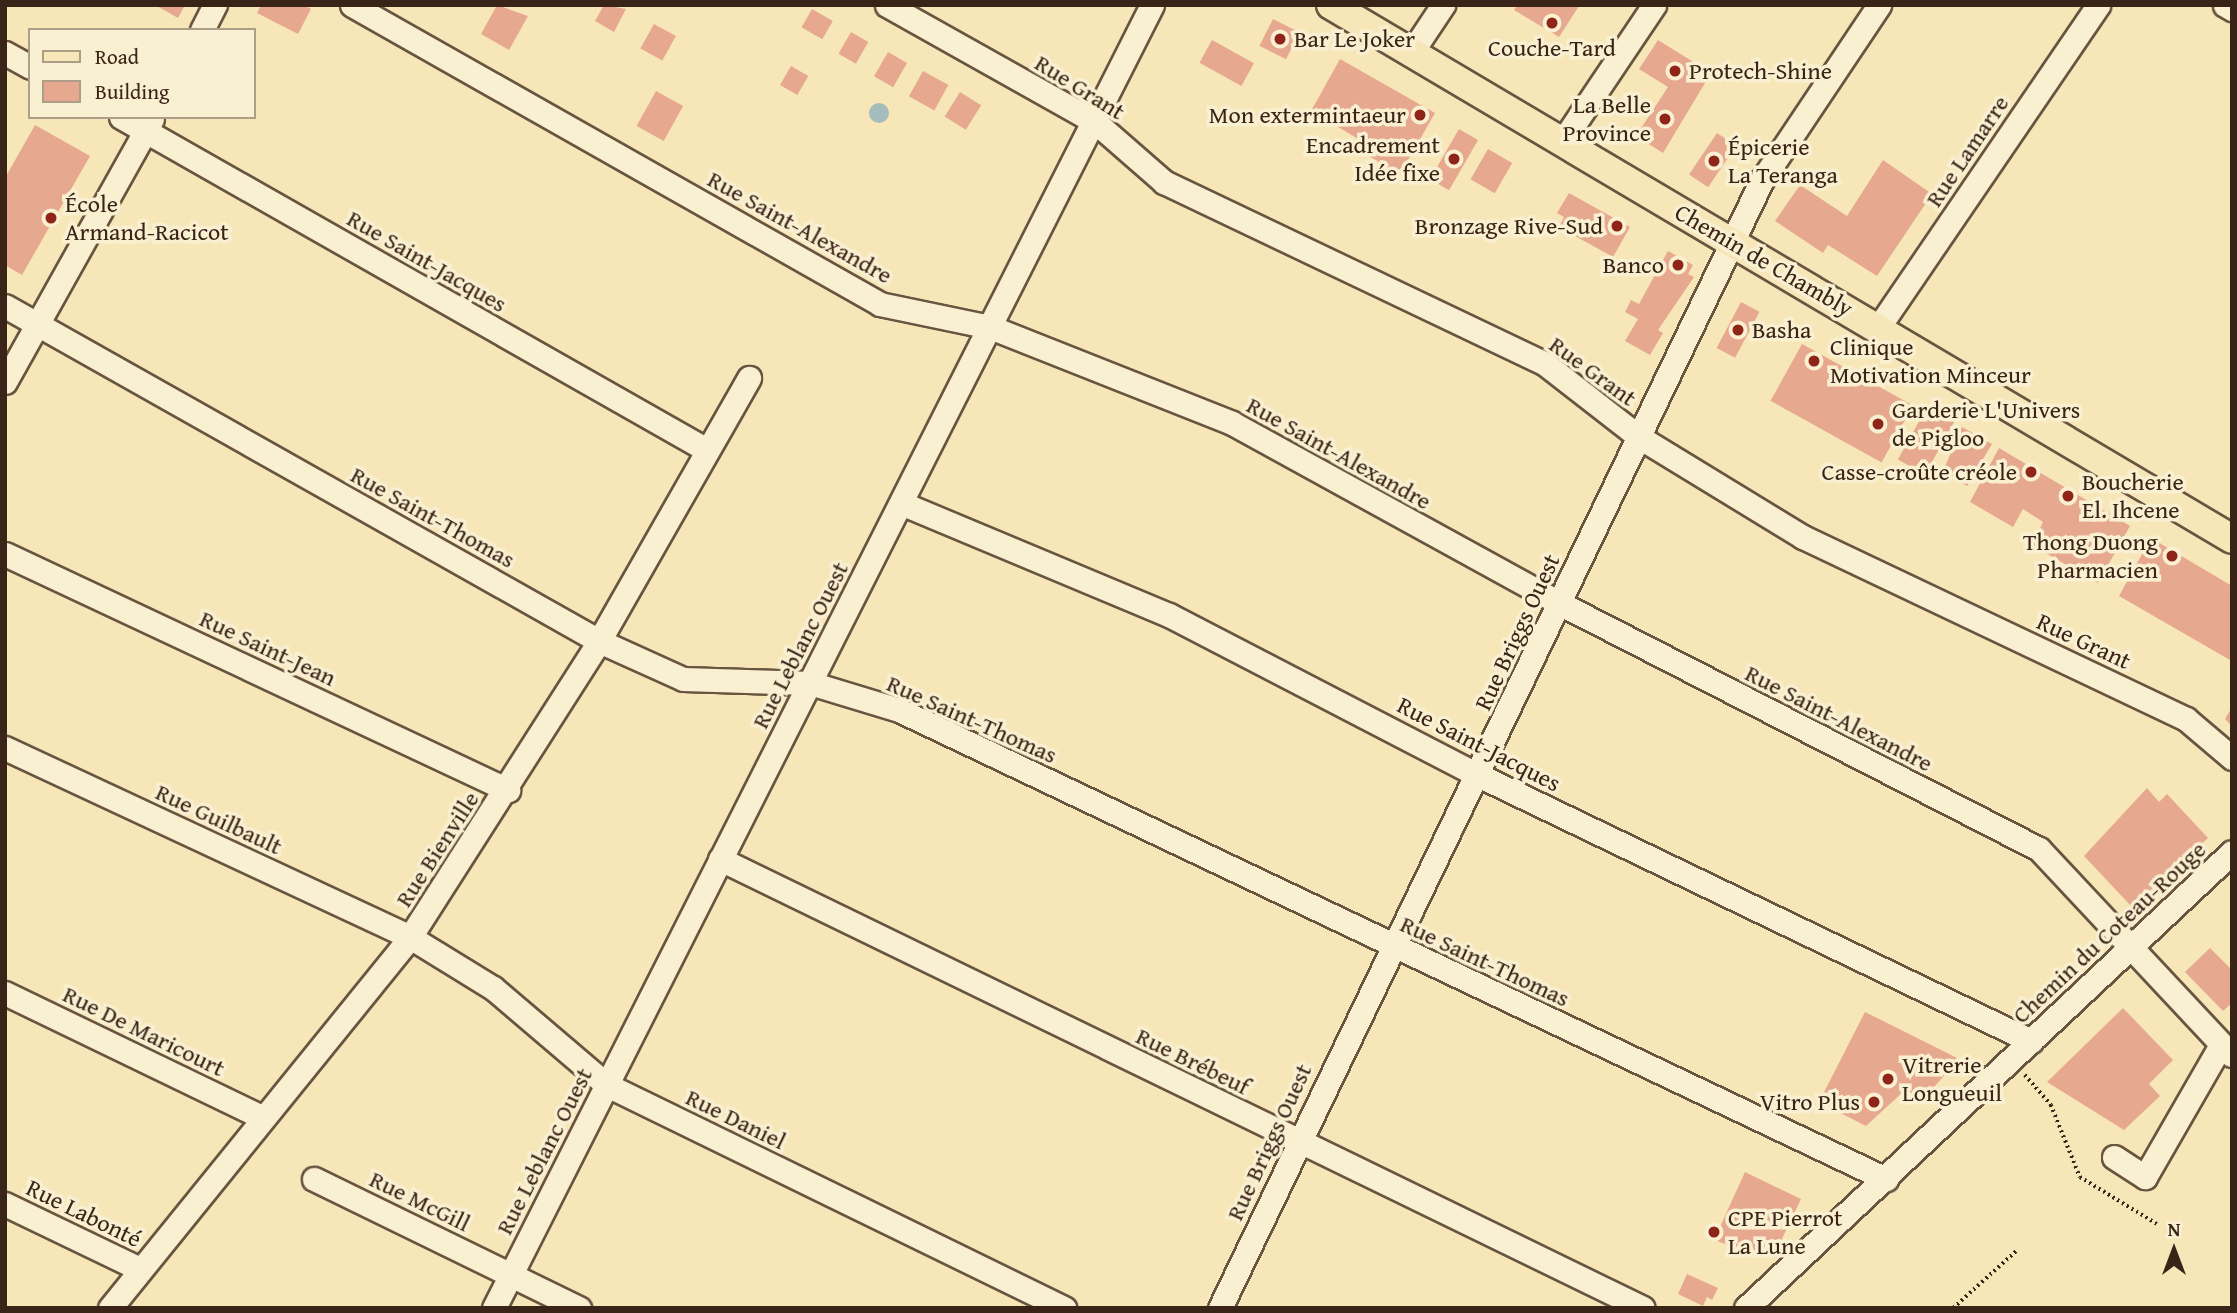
<!DOCTYPE html>
<meta charset="utf-8">
<style>
body{margin:0}
#map{position:relative;width:2237px;height:1313px;overflow:hidden;background:#f6e6b8;font-family:"Gentium Book Plus",serif}
div>[style]{position:absolute}
.water>*{inset:0;background:#a4bcbb}
.round{border-radius:50%}
.building>*{inset:0;background:#e6a98f;transform-origin:0 0}
.path>*{height:3.5px;margin-top:-1.75px;transform-origin:0;background:repeating-linear-gradient(90deg,#3a2418 0 2px,transparent 0 5.5px)}
.roads{filter:drop-shadow(2px 0 #695440) drop-shadow(-2px 0 #695440) drop-shadow(0 2px #695440) drop-shadow(0 -2px #695440)}
.minor>*{height:23px;margin:-11.5px;padding:0 11.5px;transform-origin:11.5px;border-radius:11.5px;background:#f9efd1}
.major>*{height:28px;margin:-14px;padding:0 14px;transform-origin:14px;border-radius:14px;background:#f6e6b8}
.dots>*{width:19px;height:19px;translate:-50% -50%;box-sizing:border-box;border:4px solid #f9efd1;border-radius:50%}
span{translate:-50% -50%;white-space:nowrap;text-align:center;line-height:1.15;-webkit-text-stroke:7px #f9efd1;paint-order:stroke}
.poi-label{font-size:24px;color:#3a2418}
.left{translate:0 -50%;text-align:left}
.right{translate:-100% -50%;text-align:right}
.street-label{font-size:24px;color:#3a2418}
.frame{position:absolute;inset:0;border:7px solid #3a2418;pointer-events:none}
.legend{position:absolute;left:28px;top:28px;width:228px;height:91px;box-sizing:border-box;background:#f9efd1;border:2px solid #ad9e87;margin:0;padding:9px 12px;list-style:none;font-size:21px;color:#3a2418}
.legend li{display:flex;align-items:center;gap:14px;height:35px}
.legend b{width:35px;border:2px solid #ad9e87}
.north{position:absolute;left:2139px;top:1215px;width:70px;height:70px;-webkit-text-stroke:5px #f9efd1;paint-order:stroke;rotate:0deg;font-size:19px;font-weight:700;line-height:28px;text-align:center;color:#3a2418}
.north::after{content:'';display:block;margin:auto;width:24px;height:32px;background:#3a2418;clip-path:polygon(50% 0,100% 100%,50% 72%,0 100%)}
</style>
<div id="map">
<div class="water">
<i class="round" style="left:869px;top:103px;width:20px;height:20px"></i>
</div>
<div class="building">
<i style="clip-path:polygon(155px 5px,185px 5px,178px 18px)"></i>
<i style="clip-path:polygon(261px 5px,304px 5px,311px 9px,298px 34px,257px 13px)"></i>
<i style="clip-path:polygon(497px 5px,528px 16px,509px 50px,481px 34px)"></i>
<i style="clip-path:polygon(604px 5px,626px 9px,614px 32px,595px 21px)"></i>
<i style="clip-path:polygon(1517px 5px,1577px 5px,1579px 6px,1559px 37px,1514px 10px)"></i>
<i style="left:812px;top:9px;width:24px;height:21px;rotate:30deg"></i>
<i style="left:1273px;top:19px;width:30px;height:30px;rotate:27deg"></i>
<i style="left:654px;top:24px;width:25px;height:28px;rotate:29deg"></i>
<i style="left:851px;top:32px;width:20px;height:25px;rotate:30deg"></i>
<i style="left:1212px;top:40px;width:48px;height:26px;rotate:29deg"></i>
<i style="clip-path:polygon(1658px 40px,1711px 73px,1663px 153px,1636px 136px,1668px 87px,1639px 69px)"></i>
<i style="left:888px;top:52px;width:22px;height:28px;rotate:30deg"></i>
<i style="clip-path:polygon(1340px 59px,1435px 113px,1400px 174px,1355px 148px,1360px 140px,1311px 111px)"></i>
<i style="left:791px;top:66px;width:20px;height:22px;rotate:30deg"></i>
<i style="left:923px;top:71px;width:29px;height:29px;rotate:29deg"></i>
<i style="left:656px;top:91px;width:31px;height:40px;rotate:29deg"></i>
<i style="left:960px;top:92px;width:25px;height:29px;rotate:32deg"></i>
<i style="clip-path:polygon(35px 125px,90px 156px,22px 275px,5px 265px,5px 178px)"></i>
<i style="left:1459px;top:129px;width:22px;height:58px;rotate:30deg"></i>
<i style="left:1717px;top:133px;width:23px;height:50px;rotate:34deg"></i>
<i style="left:1488px;top:149px;width:28px;height:35px;rotate:30deg"></i>
<i style="clip-path:polygon(1883px 160px,1932px 194px,1877px 276px,1828px 245px,1823px 253px,1775px 221px,1800px 185px,1847px 216px)"></i>
<i style="clip-path:polygon(1569px 193px,1630px 227px,1613px 257px,1559px 227px,1564px 217px,1557px 213px)"></i>
<i style="clip-path:polygon(1668px 251px,1693px 265px,1688px 274px,1694px 277px,1658px 330px,1663px 333px,1650px 355px,1625px 341px,1638px 319px,1625px 312px,1631px 300px,1639px 304px)"></i>
<i style="left:1741px;top:302px;width:21px;height:52px;rotate:28deg"></i>
<i style="left:1802px;top:344px;width:127px;height:65px;rotate:29deg"></i>
<i style="left:1927px;top:407px;width:31px;height:60px;rotate:29deg"></i>
<i style="clip-path:polygon(1962px 427px,1992px 444px,1967px 486px,1943px 471px)"></i>
<i style="clip-path:polygon(1999px 448px,2130px 526px,2098px 583px,2032px 545px,2043px 522px,2023px 509px,2013px 527px,1970px 502px)"></i>
<i style="clip-path:polygon(2151px 538px,2232px 586px,2230px 660px,2119px 596px)"></i>
<i style="clip-path:polygon(2232px 707px,2232px 726px,2225px 719px)"></i>
<i style="clip-path:polygon(2147px 788px,2159px 802px,2167px 794px,2208px 838px,2132px 907px,2084px 856px)"></i>
<i style="clip-path:polygon(2210px 948px,2232px 970px,2232px 1003px,2223px 1011px,2185px 972px)"></i>
<i style="clip-path:polygon(2123px 1008px,2173px 1060px,2149px 1084px,2160px 1096px,2124px 1130px,2047px 1082px)"></i>
<i style="clip-path:polygon(1865px 1012px,1959px 1059px,1926px 1096px,1904px 1091px,1866px 1126px,1819px 1102px)"></i>
<i style="clip-path:polygon(1745px 1172px,1801px 1199px,1779px 1245px,1763px 1257px,1714px 1240px)"></i>
<i style="clip-path:polygon(1687px 1274px,1718px 1288px,1712px 1300px,1707px 1297px,1703px 1306px,1678px 1294px)"></i>
</div>
<div class="path">
<i style="left:2025px;top:1075px;width:40px;rotate:49deg"></i>
<i style="left:2051px;top:1105px;width:78px;rotate:68.1deg"></i>
<i style="left:2080px;top:1177px;width:90px;rotate:31.4deg"></i>
<i style="left:1953px;top:1308px;width:85px;rotate:-42.1deg"></i>
</div>
<div class="roads">
<div class="minor">
<i style="left:352px;top:5px;width:607px;rotate:29.52deg"></i>
<i style="left:880px;top:304px;width:112px;rotate:11.8deg"></i>
<i style="left:990px;top:327px;width:260px;rotate:21.6deg"></i>
<i style="left:1232px;top:423px;width:373px;rotate:28.8deg"></i>
<i style="left:1559px;top:603px;width:539px;rotate:27.14deg"></i>
<i style="left:2039px;top:849px;width:282px;rotate:46.9deg"></i>
<i style="left:887px;top:5px;width:237px;rotate:29.3deg"></i>
<i style="left:1094px;top:121px;width:93px;rotate:41.1deg"></i>
<i style="left:1164px;top:182px;width:421px;rotate:25.5deg"></i>
<i style="left:1544px;top:363px;width:120px;rotate:37.9deg"></i>
<i style="left:1639px;top:437px;width:192px;rotate:31.4deg"></i>
<i style="left:1803px;top:537px;width:424px;rotate:25.4deg"></i>
<i style="left:2186px;top:719px;width:60px;rotate:40.3deg"></i>
<i style="left:2225px;top:5px;width:8px;rotate:30deg"></i>
<i style="left:202px;top:30px;width:28px;rotate:-63deg"></i>
<i style="left:5px;top:53px;width:29px;rotate:29deg"></i>
<i style="left:1411px;top:53px;width:58px;rotate:-56.3deg"></i>
<i style="left:121px;top:117px;width:674px;rotate:29.61deg"></i>
<i style="left:1562px;top:142px;width:165px;rotate:-56.1deg"></i>
<i style="left:5px;top:306px;width:682px;rotate:29.42deg"></i>
<i style="left:599px;top:641px;width:92px;rotate:24.3deg"></i>
<i style="left:683px;top:679px;width:127px;rotate:1.8deg"></i>
<i style="left:810px;top:683px;width:93px;rotate:16.9deg"></i>
<i style="left:899px;top:710px;width:1093px;rotate:25.42deg"></i>
<i style="left:1880px;top:325px;width:387px;rotate:-55.7deg"></i>
<i style="left:5px;top:382px;width:301px;rotate:-60.8deg"></i>
<i style="left:901px;top:503px;width:290px;rotate:22.7deg"></i>
<i style="left:1169px;top:615px;width:348px;rotate:27.4deg"></i>
<i style="left:1478px;top:775px;width:614px;rotate:25.69deg"></i>
<i style="left:5px;top:554px;width:556px;rotate:25.14deg"></i>
<i style="left:5px;top:748px;width:447px;rotate:25deg"></i>
<i style="left:410px;top:937px;width:97px;rotate:31.6deg"></i>
<i style="left:493px;top:988px;width:150px;rotate:40.4deg"></i>
<i style="left:607px;top:1085px;width:509px;rotate:26.01deg"></i>
<i style="left:720px;top:859px;width:1026px;rotate:25.94deg"></i>
<i style="left:5px;top:993px;width:283px;rotate:25.8deg"></i>
<i style="left:2114px;top:1157px;width:37px;rotate:33deg"></i>
<i style="left:2145px;top:1177px;width:152px;rotate:-60.1deg"></i>
<i style="left:314px;top:1179px;width:295px;rotate:26deg"></i>
<i style="left:5px;top:1204px;width:150px;rotate:25.7deg"></i>
<i style="left:110px;top:1308px;width:477px;rotate:-51deg"></i>
<i style="left:410px;top:937px;width:351px;rotate:-57.4deg"></i>
<i style="left:599px;top:641px;width:303px;rotate:-60.3deg"></i>
<i style="left:494px;top:1308px;width:1460px;rotate:-63.21deg"></i>
<i style="left:1220px;top:1308px;width:1251px;rotate:-64.34deg"></i>
<i style="left:1762px;top:180px;width:211px;rotate:-56.2deg"></i>
<i style="left:1746px;top:1308px;width:666px;rotate:-43.18deg"></i>
</div>
<div class="major">
<i style="left:1331px;top:5px;width:1047px;rotate:30.65deg"></i>
</div>
</div>
<div class="dots">
<i style="left:1552px;top:23px;background:#8f2418"></i>
<i style="left:1280px;top:39px;background:#8f2418"></i>
<i style="left:1675px;top:71px;background:#8f2418"></i>
<i style="left:1420px;top:115px;background:#8f2418"></i>
<i style="left:1665px;top:119px;background:#8f2418"></i>
<i style="left:1454px;top:159px;background:#8f2418"></i>
<i style="left:1714px;top:161px;background:#8f2418"></i>
<i style="left:51px;top:218px;background:#8f2418"></i>
<i style="left:1617px;top:226px;background:#8f2418"></i>
<i style="left:1678px;top:265px;background:#8f2418"></i>
<i style="left:1738px;top:330px;background:#8f2418"></i>
<i style="left:1814px;top:361px;background:#8f2418"></i>
<i style="left:1878px;top:424px;background:#8f2418"></i>
<i style="left:2031px;top:472px;background:#8f2418"></i>
<i style="left:2068px;top:496px;background:#8f2418"></i>
<i style="left:2172px;top:556px;background:#8f2418"></i>
<i style="left:1888px;top:1079px;background:#8f2418"></i>
<i style="left:1874px;top:1102px;background:#8f2418"></i>
<i style="left:1714px;top:1232px;background:#8f2418"></i>
</div>
<div class="poi-label">
<span class="left" style="left:1294px;top:39px">Bar Le Joker</span>
<span style="left:1552px;top:48px">Couche-Tard</span>
<span class="left" style="left:1689px;top:71px">Protech-Shine</span>
<span class="right" style="left:1651px;top:119px">La Belle<br>Province</span>
<span class="right" style="left:1406px;top:115px">Mon extermintaeur</span>
<span class="right" style="left:1440px;top:159px">Encadrement<br>Idée fixe</span>
<span class="left" style="left:1728px;top:161px">Épicerie<br>La Teranga</span>
<span class="left" style="left:65px;top:218px">École<br>Armand-Racicot</span>
<span class="right" style="left:1603px;top:226px">Bronzage Rive-Sud</span>
<span class="right" style="left:1664px;top:265px">Banco</span>
<span class="left" style="left:1752px;top:330px">Basha</span>
<span class="left" style="left:1830px;top:361px">Clinique<br>Motivation Minceur</span>
<span class="left" style="left:1892px;top:424px">Garderie L'Univers<br>de Pigloo</span>
<span class="right" style="left:2017px;top:472px">Casse-croûte créole</span>
<span class="left" style="left:2082px;top:496px">Boucherie<br>El. Ihcene</span>
<span class="right" style="left:2158px;top:556px">Thong Duong<br>Pharmacien</span>
<span class="left" style="left:1902px;top:1079px">Vitrerie<br>Longueuil</span>
<span class="right" style="left:1860px;top:1102px">Vitro Plus</span>
<span class="left" style="left:1728px;top:1232px">CPE Pierrot<br>La Lune</span>
</div>
<div class="street-label">
<span style="left:1080px;top:87px;rotate:32deg">Rue Grant</span>
<span style="left:1967px;top:151px;rotate:-56deg">Rue Lamarre</span>
<span style="left:800px;top:227px;rotate:29deg">Rue Saint-Alexandre</span>
<span style="left:1764px;top:260px;rotate:30deg">Chemin de Chambly</span>
<span style="left:427px;top:261px;rotate:30deg">Rue Saint-Jacques</span>
<span style="left:1593px;top:371px;rotate:36deg">Rue Grant</span>
<span style="left:1339px;top:453px;rotate:29deg">Rue Saint-Alexandre</span>
<span style="left:433px;top:517px;rotate:29deg">Rue Saint-Thomas</span>
<span style="left:1517px;top:632px;rotate:-65deg">Rue Briggs Ouest</span>
<span style="left:2084px;top:641px;rotate:25deg">Rue Grant</span>
<span style="left:800px;top:645px;rotate:-63deg">Rue Leblanc Ouest</span>
<span style="left:268px;top:648px;rotate:25deg">Rue Saint-Jean</span>
<span style="left:1839px;top:718px;rotate:27deg">Rue Saint-Alexandre</span>
<span style="left:972px;top:719px;rotate:24deg">Rue Saint-Thomas</span>
<span style="left:1479px;top:744px;rotate:27deg">Rue Saint-Jacques</span>
<span style="left:219px;top:819px;rotate:25deg">Rue Guilbault</span>
<span style="left:437px;top:849px;rotate:-57deg">Rue Bienville</span>
<span style="left:2109px;top:932px;rotate:-43deg">Chemin du Coteau-Rouge</span>
<span style="left:1485px;top:961px;rotate:25deg">Rue Saint-Thomas</span>
<span style="left:144px;top:1031px;rotate:26deg">Rue De Maricourt</span>
<span style="left:1193px;top:1061px;rotate:26deg">Rue Brébeuf</span>
<span style="left:736px;top:1119px;rotate:26deg">Rue Daniel</span>
<span style="left:1269px;top:1142px;rotate:-65deg">Rue Briggs Ouest</span>
<span style="left:544px;top:1151px;rotate:-63deg">Rue Leblanc Ouest</span>
<span style="left:420px;top:1201px;rotate:26deg">Rue McGill</span>
<span style="left:84px;top:1213px;rotate:26deg">Rue Labonté</span>
</div>
<div class="frame"></div>
<ul class="legend">
<li><b style="height:9px;background:#f6e6b8"></b>Road</li>
<li><b style="height:19px;background:#e6a98f"></b>Building</li>
</ul>
<div class="north">N</div>
</div>
